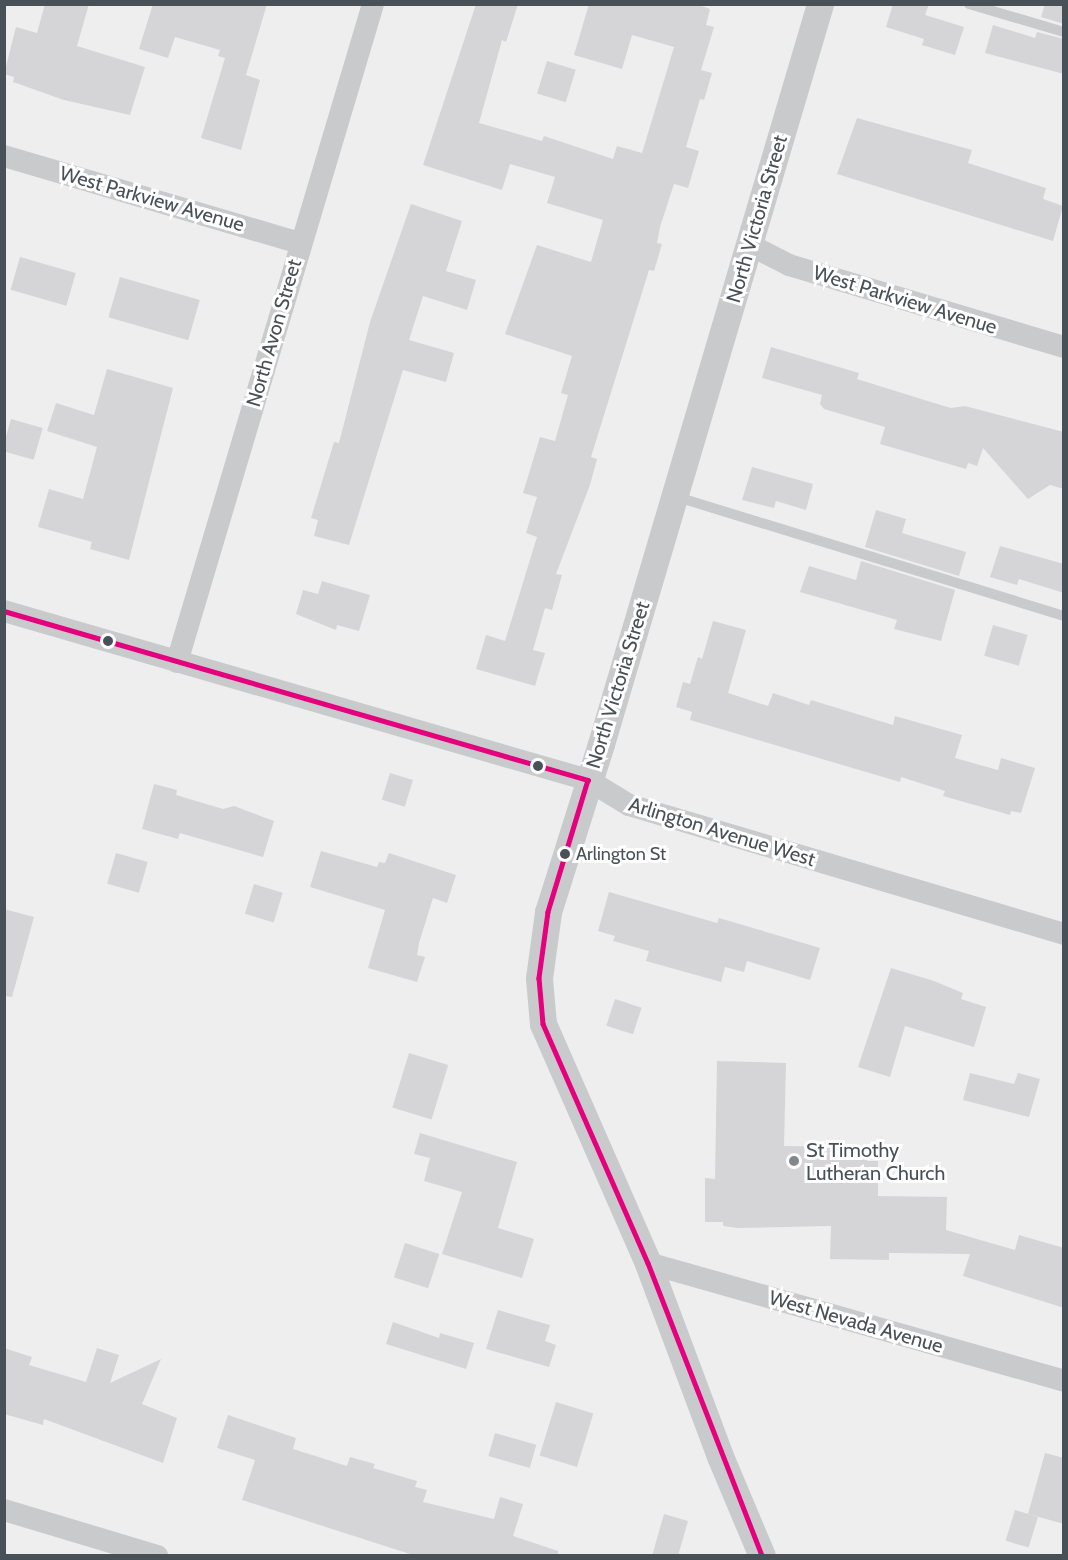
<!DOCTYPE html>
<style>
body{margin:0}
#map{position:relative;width:1068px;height:1560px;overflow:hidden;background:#efeeee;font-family:Cabin,sans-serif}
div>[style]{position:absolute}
.building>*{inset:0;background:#d5d5d7;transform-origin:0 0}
.service>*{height:10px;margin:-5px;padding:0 5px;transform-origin:5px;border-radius:5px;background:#c9cacc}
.minor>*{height:22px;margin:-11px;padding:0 11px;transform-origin:11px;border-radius:11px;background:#c9cacc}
.tertiary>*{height:27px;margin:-13.5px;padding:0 13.5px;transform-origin:13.5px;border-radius:13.5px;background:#c9cacc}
.bus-1>*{height:4.5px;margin:-2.25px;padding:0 2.25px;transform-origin:2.25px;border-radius:2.25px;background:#e5007d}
.dots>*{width:16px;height:16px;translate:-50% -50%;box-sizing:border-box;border:3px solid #fff;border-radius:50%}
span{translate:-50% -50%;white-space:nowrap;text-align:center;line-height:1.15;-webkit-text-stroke:6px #fff;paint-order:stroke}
.bus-label{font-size:18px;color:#485058}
.left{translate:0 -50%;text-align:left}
.street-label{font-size:20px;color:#485058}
.poi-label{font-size:20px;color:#485058}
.frame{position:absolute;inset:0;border:6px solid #485058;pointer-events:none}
</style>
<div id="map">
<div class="building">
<i style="clip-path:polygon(45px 4px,89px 4px,77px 46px,145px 67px,130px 115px,64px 100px,13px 82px,14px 77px,4px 74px,16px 27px,37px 33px)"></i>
<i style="clip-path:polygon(153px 4px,267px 4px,246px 75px,260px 80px,241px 150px,201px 138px,225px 58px,218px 56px,220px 50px,175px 37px,168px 58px,139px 49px)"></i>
<i style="clip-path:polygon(476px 4px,518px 4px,506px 42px,502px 40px,479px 123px,542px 141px,544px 136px,613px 159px,617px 146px,642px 153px,674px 47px,632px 35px,622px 69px,574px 55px,589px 4px,696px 4px,710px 9px,706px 25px,714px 27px,701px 70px,712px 73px,704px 100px,700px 99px,686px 147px,699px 151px,688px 188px,674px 184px,660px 227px,657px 243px,662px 244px,654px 271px,649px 270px,591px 457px,597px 459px,590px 485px,556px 574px,562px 575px,552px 610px,545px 608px,533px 650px,545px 653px,535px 686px,476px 669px,486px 635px,505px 641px,537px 537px,526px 533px,537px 497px,523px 493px,540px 437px,555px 441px,568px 395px,561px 393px,572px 356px,505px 334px,537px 245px,591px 262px,603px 220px,547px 203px,555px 177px,510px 164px,502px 190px,423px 165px)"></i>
<i style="clip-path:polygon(893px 4px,929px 4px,925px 15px,964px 27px,955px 55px,922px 45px,924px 39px,886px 27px)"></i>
<i style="clip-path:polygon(1045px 4px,1064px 4px,1064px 24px,1041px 17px)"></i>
<i style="clip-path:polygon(993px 25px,1035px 38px,1037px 32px,1064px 39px,1064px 74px,985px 53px)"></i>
<i style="left:547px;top:61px;width:30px;height:34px;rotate:17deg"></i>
<i style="clip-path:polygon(857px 118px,972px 150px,968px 163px,1046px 188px,1043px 199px,1063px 206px,1053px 241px,837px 174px)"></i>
<i style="clip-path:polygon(411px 204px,462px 221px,446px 271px,476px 280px,467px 310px,423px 296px,409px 340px,454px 353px,446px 382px,403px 370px,349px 545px,314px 536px,318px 520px,311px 518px,334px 442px,339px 443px,370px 322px)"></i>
<i style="left:20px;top:257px;width:58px;height:34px;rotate:16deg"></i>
<i style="left:120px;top:277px;width:83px;height:42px;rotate:16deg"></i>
<i style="clip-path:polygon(771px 347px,859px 373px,857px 379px,918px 398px,951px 408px,965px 406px,1064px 432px,1064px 489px,1050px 485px,1028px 499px,983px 448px,977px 466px,968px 463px,966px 469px,880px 444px,885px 427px,824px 409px,820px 404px,822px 395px,762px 378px)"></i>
<i style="clip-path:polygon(107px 369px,173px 388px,129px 560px,90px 549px,92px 542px,38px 527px,49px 489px,83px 499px,97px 447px,47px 431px,56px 403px,94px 415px)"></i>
<i style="left:11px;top:419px;width:33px;height:33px;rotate:16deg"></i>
<i style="clip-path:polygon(752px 467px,813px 484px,806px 510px,776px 501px,774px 508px,742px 500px)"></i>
<i style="clip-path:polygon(876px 510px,906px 519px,902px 533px,966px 552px,959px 576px,865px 547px)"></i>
<i style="clip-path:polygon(1000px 546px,1064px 564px,1064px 593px,1019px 579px,1017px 585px,990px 577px)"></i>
<i style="clip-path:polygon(861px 561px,955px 590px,941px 641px,894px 629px,897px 620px,800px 592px,809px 566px,856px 580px)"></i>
<i style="clip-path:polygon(322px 581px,370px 595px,359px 631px,337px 625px,336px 630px,296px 614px,303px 590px,318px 594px)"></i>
<i style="clip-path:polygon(713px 621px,746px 630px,728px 693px,768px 706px,773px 693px,809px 705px,811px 700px,893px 725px,895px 716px,962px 735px,955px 758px,998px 770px,1001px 758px,1035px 768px,1021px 813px,1011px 811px,1010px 815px,943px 796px,945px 791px,901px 777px,900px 782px,690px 720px,692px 712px,676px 707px,683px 682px,690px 684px,698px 657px,702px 659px)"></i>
<i style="left:993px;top:625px;width:36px;height:32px;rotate:16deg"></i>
<i style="left:390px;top:773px;width:24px;height:28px;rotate:17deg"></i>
<i style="clip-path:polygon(154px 784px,177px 790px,176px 795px,223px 809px,234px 806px,274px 821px,263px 857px,180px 833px,178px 839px,142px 829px)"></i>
<i style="clip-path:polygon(321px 851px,377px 867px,379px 862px,385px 863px,389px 853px,456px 875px,447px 903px,433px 898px,419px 943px,417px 955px,425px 957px,417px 982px,368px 968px,385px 910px,310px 887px)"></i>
<i style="left:116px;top:853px;width:33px;height:32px;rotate:16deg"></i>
<i style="left:254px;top:884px;width:30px;height:31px;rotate:17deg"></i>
<i style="clip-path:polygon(609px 892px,717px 923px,719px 918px,820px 948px,810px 980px,747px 961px,744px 972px,725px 967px,721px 982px,646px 961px,649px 951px,613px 941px,615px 936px,598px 931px)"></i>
<i style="clip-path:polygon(4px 909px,34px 917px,12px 997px,4px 996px)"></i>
<i style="clip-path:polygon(891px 968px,934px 981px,963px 993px,961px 999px,986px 1007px,974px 1047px,905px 1026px,890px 1077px,858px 1067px)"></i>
<i style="left:615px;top:999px;width:28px;height:28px;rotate:18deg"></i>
<i style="left:409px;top:1053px;width:41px;height:57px;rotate:17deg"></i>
<i style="clip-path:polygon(717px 1061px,786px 1063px,784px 1146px,867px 1147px,867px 1161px,878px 1161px,878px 1196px,947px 1197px,946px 1230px,1015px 1250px,1019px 1235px,1064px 1248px,1064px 1308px,963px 1276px,970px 1254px,889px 1253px,889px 1260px,830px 1259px,831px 1226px,737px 1228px,723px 1226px,723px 1222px,705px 1222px,705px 1178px,715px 1179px)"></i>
<i style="clip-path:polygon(970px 1073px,1014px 1084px,1018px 1073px,1040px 1079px,1029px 1117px,963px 1100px)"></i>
<i style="clip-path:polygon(420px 1133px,517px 1162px,498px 1228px,534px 1239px,522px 1278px,442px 1254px,462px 1192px,424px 1181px,430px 1158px,414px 1154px)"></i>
<i style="left:405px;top:1243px;width:36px;height:36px;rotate:18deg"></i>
<i style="clip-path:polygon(498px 1310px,550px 1325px,545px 1341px,556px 1345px,549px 1367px,486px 1349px)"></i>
<i style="clip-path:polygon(393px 1322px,439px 1338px,440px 1333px,474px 1343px,466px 1369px,386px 1344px)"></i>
<i style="clip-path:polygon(4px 1348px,32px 1357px,29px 1365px,86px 1382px,97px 1348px,119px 1355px,110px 1383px,161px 1359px,142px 1404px,177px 1418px,163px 1463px,44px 1419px,43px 1425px,4px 1414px)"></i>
<i style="left:556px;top:1402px;width:39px;height:56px;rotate:17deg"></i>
<i style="clip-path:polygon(228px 1415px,296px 1438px,293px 1449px,347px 1466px,350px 1457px,375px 1464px,373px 1468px,417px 1481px,415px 1487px,427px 1490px,423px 1502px,494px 1519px,500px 1497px,523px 1504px,513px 1536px,558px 1551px,558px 1556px,416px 1556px,242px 1500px,255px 1460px,217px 1448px)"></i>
<i style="left:495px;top:1433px;width:43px;height:24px;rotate:16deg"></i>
<i style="clip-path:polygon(1045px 1453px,1064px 1458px,1064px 1524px,1028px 1514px)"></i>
<i style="left:1015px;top:1510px;width:24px;height:32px;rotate:17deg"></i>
<i style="clip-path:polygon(664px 1514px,688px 1521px,678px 1556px,652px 1556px)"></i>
</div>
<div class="service">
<i style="left:969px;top:4px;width:99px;rotate:16.4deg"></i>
<i style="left:674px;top:496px;width:408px;rotate:17.1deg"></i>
</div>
<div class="minor">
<i style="left:4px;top:156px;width:309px;rotate:16.4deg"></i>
<i style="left:750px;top:245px;width:44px;rotate:27.1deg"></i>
<i style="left:789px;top:265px;width:287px;rotate:16.6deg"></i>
<i style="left:4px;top:611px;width:608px;rotate:16.14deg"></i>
<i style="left:588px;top:780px;width:48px;rotate:31.4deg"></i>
<i style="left:629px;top:805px;width:454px;rotate:16.5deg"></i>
<i style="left:177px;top:662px;width:687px;rotate:-73.41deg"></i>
<i style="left:648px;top:1263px;width:432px;rotate:15.8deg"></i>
<i style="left:4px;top:1510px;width:160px;rotate:16.7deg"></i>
</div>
<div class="tertiary">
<i style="left:762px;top:1556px;width:108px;rotate:-112.8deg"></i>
<i style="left:720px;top:1456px;width:206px;rotate:-110.5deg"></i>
<i style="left:648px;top:1263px;width:261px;rotate:-113.7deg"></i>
<i style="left:543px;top:1024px;width:46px;rotate:-95deg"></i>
<i style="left:539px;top:978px;width:67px;rotate:-82.2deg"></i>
<i style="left:548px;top:912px;width:176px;rotate:-72.5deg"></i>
<i style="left:601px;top:744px;width:772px;rotate:-73.51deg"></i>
</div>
<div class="bus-1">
<i style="left:4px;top:611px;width:608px;rotate:16.14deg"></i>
<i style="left:588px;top:780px;width:138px;rotate:106.9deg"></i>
<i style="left:548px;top:912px;width:67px;rotate:97.8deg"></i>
<i style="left:539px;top:978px;width:46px;rotate:85deg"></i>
<i style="left:543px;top:1024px;width:261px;rotate:66.3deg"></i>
<i style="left:648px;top:1263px;width:314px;rotate:68.7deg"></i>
</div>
<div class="dots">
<i style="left:108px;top:641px;background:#485058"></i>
<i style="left:538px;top:766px;background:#485058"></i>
<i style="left:565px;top:854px;background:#485058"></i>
<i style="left:794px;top:1161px;background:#82878c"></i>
</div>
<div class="bus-label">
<span class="left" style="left:576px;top:854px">Arlington St</span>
</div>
<div class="street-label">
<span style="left:152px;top:199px;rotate:16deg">West Parkview Avenue</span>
<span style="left:757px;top:219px;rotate:-74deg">North Victoria Street</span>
<span style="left:905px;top:300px;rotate:17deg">West Parkview Avenue</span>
<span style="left:274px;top:333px;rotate:-74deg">North Avon Street</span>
<span style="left:618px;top:685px;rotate:-73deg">North Victoria Street</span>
<span style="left:722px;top:832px;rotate:17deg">Arlington Avenue West</span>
<span style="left:856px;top:1322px;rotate:16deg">West Nevada Avenue</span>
</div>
<div class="poi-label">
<span class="left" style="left:806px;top:1162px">St Timothy<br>Lutheran Church</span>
</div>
<div class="frame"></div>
</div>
